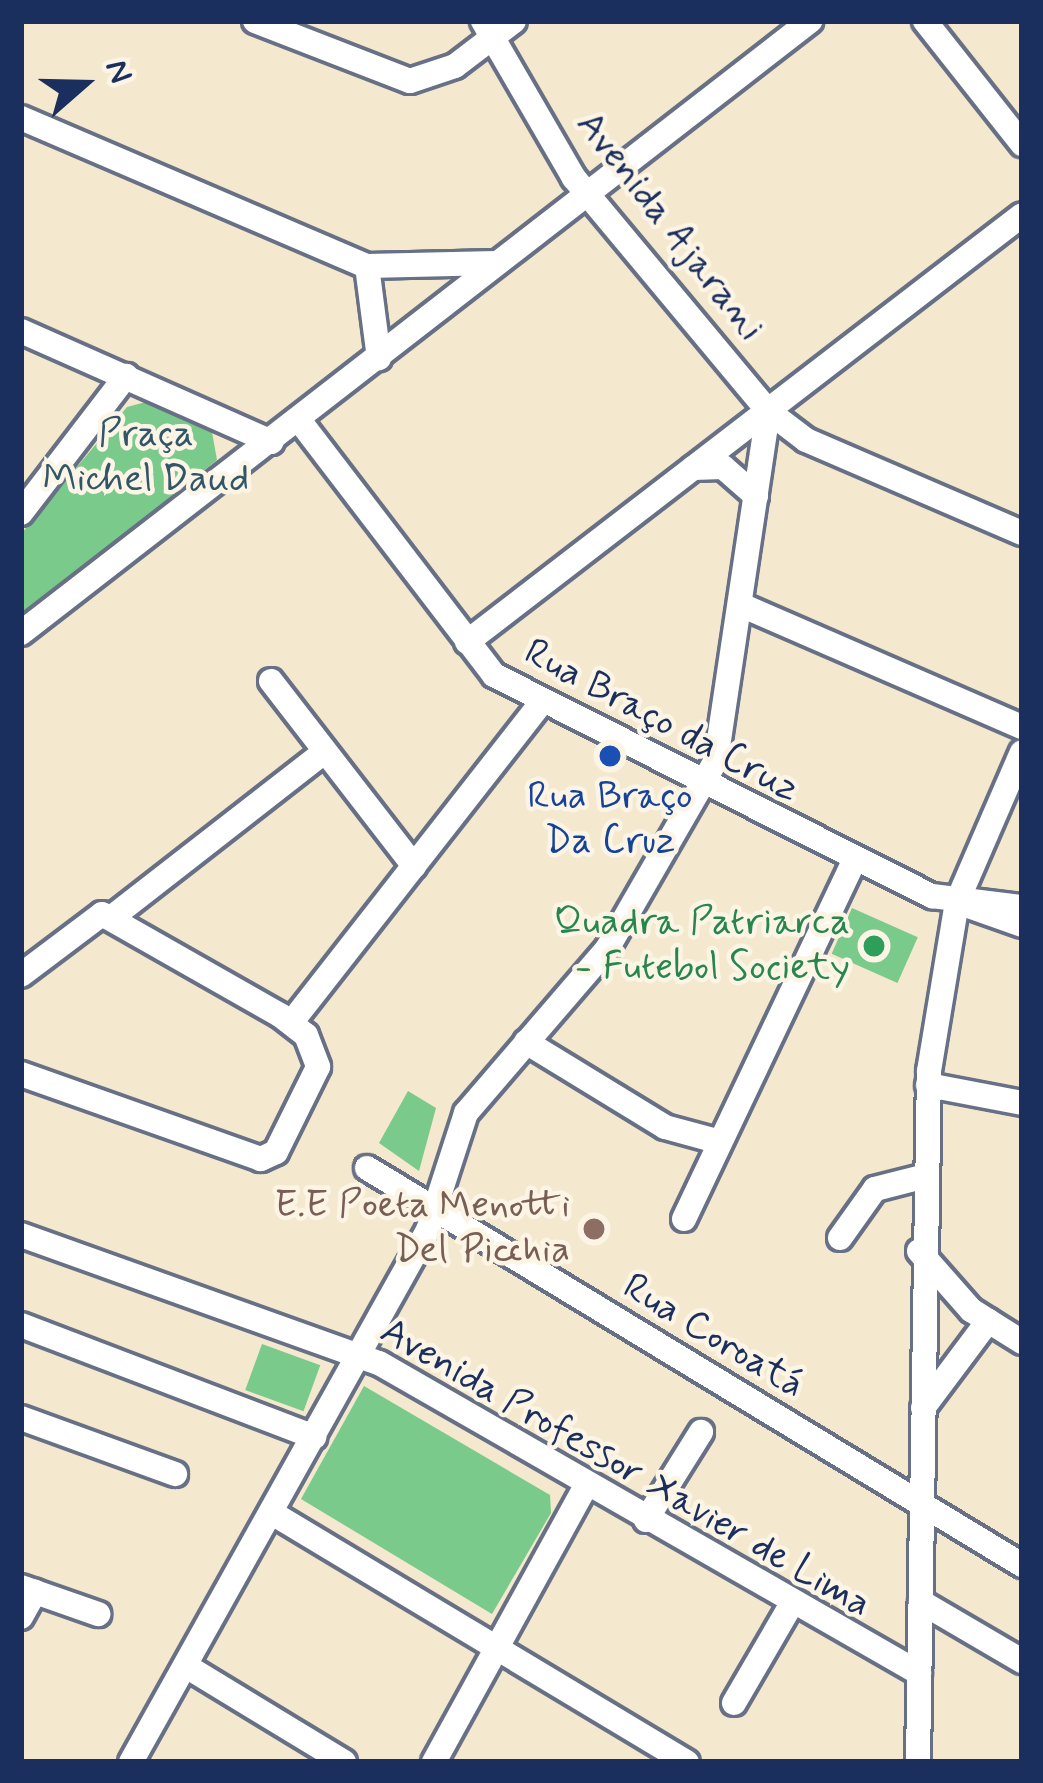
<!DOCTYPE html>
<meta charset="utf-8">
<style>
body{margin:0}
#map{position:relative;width:1043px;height:1783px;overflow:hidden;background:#f4e8ce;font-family:Mynerve,sans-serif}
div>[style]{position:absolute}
.green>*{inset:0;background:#79ca8b;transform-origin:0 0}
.roads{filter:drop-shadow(3px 0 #677085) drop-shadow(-3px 0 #677085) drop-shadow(0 3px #677085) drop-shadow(0 -3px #677085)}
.minor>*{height:24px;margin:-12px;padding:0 12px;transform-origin:12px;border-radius:12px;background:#fff}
.dots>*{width:33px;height:33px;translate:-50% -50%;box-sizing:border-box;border:6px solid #fcf5e5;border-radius:50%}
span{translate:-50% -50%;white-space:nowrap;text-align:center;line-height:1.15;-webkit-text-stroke:9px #fcf5e5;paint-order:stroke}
.street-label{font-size:39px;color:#1b2f5e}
.park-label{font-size:39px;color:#325669}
.transit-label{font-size:39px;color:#164399}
.leisure-label{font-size:39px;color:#27864d}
.right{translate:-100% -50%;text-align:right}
.education-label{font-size:39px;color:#785e54}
.frame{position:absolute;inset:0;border:24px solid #1b2f5e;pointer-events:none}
.north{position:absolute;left:24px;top:24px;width:120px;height:120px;-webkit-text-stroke:9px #fcf5e5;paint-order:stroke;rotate:70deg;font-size:33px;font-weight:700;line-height:48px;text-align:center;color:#1b2f5e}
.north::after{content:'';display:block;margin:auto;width:42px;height:54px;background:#1b2f5e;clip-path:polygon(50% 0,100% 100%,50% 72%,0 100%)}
</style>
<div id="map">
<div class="green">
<i style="clip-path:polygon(146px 402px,212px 432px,217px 460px,21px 619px,21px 534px,127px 407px)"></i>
<i style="left:852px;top:908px;width:72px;height:50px;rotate:24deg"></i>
<i style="clip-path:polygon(408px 1091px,436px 1108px,419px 1171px,379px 1143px)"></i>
<i style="left:262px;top:1344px;width:62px;height:49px;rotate:20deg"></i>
<i style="clip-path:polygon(364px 1386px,550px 1495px,551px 1513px,492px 1614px,301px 1499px)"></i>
</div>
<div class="roads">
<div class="minor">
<i style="left:255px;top:21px;width:166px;rotate:21.2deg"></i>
<i style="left:410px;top:81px;width:47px;rotate:-18.4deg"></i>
<i style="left:455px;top:66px;width:74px;rotate:-37.3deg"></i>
<i style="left:483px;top:21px;width:181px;rotate:59.9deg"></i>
<i style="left:574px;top:178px;width:303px;rotate:50.2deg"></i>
<i style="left:768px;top:411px;width:48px;rotate:37.3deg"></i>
<i style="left:806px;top:440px;width:235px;rotate:23.3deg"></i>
<i style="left:925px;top:21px;width:157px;rotate:51.7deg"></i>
<i style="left:21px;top:118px;width:376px;rotate:23.2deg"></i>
<i style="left:367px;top:266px;width:129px;rotate:-1.3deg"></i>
<i style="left:367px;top:266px;width:93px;rotate:82.6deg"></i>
<i style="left:21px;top:331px;width:274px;rotate:23.9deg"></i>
<i style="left:299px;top:420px;width:321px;rotate:52.6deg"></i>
<i style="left:494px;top:675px;width:491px;rotate:26.8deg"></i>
<i style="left:932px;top:896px;width:91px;rotate:7deg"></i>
<i style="left:693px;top:468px;width:30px;rotate:-2deg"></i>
<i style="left:723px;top:467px;width:44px;rotate:41.3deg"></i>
<i style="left:21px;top:513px;width:173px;rotate:-52.5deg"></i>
<i style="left:741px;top:605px;width:306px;rotate:23.5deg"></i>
<i style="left:21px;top:633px;width:999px;rotate:-37.8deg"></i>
<i style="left:467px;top:642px;width:700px;rotate:-37.57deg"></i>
<i style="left:271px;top:681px;width:234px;rotate:52.3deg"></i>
<i style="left:957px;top:902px;width:69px;rotate:19.5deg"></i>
<i style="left:111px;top:918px;width:270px;rotate:-37.9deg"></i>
<i style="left:21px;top:975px;width:101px;rotate:-37deg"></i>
<i style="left:102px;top:914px;width:205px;rotate:29.6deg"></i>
<i style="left:280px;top:1015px;width:33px;rotate:38deg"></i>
<i style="left:306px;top:1035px;width:34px;rotate:69deg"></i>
<i style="left:318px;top:1067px;width:95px;rotate:116.3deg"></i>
<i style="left:276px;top:1152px;width:17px;rotate:155deg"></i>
<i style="left:261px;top:1159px;width:255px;rotate:-160.5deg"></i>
<i style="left:291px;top:1023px;width:407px;rotate:-52deg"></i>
<i style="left:526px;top:1042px;width:163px;rotate:31.4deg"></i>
<i style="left:665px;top:1127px;width:54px;rotate:15.1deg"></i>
<i style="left:928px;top:1085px;width:96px;rotate:10.8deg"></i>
<i style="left:367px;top:1168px;width:766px;rotate:31.22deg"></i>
<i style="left:684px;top:1219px;width:396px;rotate:-64.6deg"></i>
<i style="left:21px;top:1235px;width:380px;rotate:19.7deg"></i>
<i style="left:379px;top:1363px;width:623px;rotate:29.86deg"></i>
<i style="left:840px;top:1238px;width:60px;rotate:-54.5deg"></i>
<i style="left:875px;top:1189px;width:49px;rotate:-14.3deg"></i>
<i style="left:919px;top:1251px;width:79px;rotate:48.6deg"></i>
<i style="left:971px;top:1310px;width:60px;rotate:32.1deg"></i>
<i style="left:21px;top:1325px;width:314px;rotate:20.9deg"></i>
<i style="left:923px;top:1408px;width:109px;rotate:-53.2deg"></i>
<i style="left:21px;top:1418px;width:164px;rotate:20deg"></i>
<i style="left:272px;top:1513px;width:484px;rotate:31deg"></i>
<i style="left:646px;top:1520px;width:104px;rotate:-58deg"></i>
<i style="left:21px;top:1587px;width:82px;rotate:19.3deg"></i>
<i style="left:921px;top:1602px;width:117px;rotate:30.3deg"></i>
<i style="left:21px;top:1617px;width:29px;rotate:-61deg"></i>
<i style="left:186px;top:1666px;width:185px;rotate:31.3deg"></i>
<i style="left:734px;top:1703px;width:113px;rotate:-59.8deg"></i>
<i style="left:131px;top:1762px;width:609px;rotate:-60.83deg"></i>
<i style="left:428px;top:1230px;width:123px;rotate:-72deg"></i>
<i style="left:466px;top:1113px;width:216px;rotate:-49.3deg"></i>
<i style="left:607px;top:949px;width:218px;rotate:-60deg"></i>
<i style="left:716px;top:760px;width:353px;rotate:-81.5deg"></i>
<i style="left:434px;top:1762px;width:317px;rotate:-61.2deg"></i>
<i style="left:918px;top:1762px;width:691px;rotate:-89.09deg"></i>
<i style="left:929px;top:1071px;width:171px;rotate:-80.6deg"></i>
<i style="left:957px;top:902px;width:163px;rotate:-66.6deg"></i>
</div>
</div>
<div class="dots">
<i style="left:610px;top:756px;background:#1a4fb4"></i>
<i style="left:874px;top:946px;background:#2e9e5b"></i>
<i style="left:594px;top:1229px;background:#8d6e63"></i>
</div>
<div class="street-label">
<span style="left:669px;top:227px;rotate:52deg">Avenida Ajarani</span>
<span style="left:661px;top:722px;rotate:28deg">Rua Braço da Cruz</span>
<span style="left:713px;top:1337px;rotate:31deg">Rua Coroatá</span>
<span style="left:625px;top:1469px;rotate:30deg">Avenida Professor Xavier de Lima</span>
</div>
<div class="park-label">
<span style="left:146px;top:458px">Praça<br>Michel Daud</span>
</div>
<div class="transit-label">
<span style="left:610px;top:820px">Rua Braço<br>Da Cruz</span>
</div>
<div class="leisure-label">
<span class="right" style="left:850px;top:946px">Quadra Patriarca<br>- Futebol Society</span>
</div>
<div class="education-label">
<span class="right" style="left:570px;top:1229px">E.E Poeta Menotti<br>Del Picchia</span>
</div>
<div class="frame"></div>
<div class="north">N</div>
</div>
